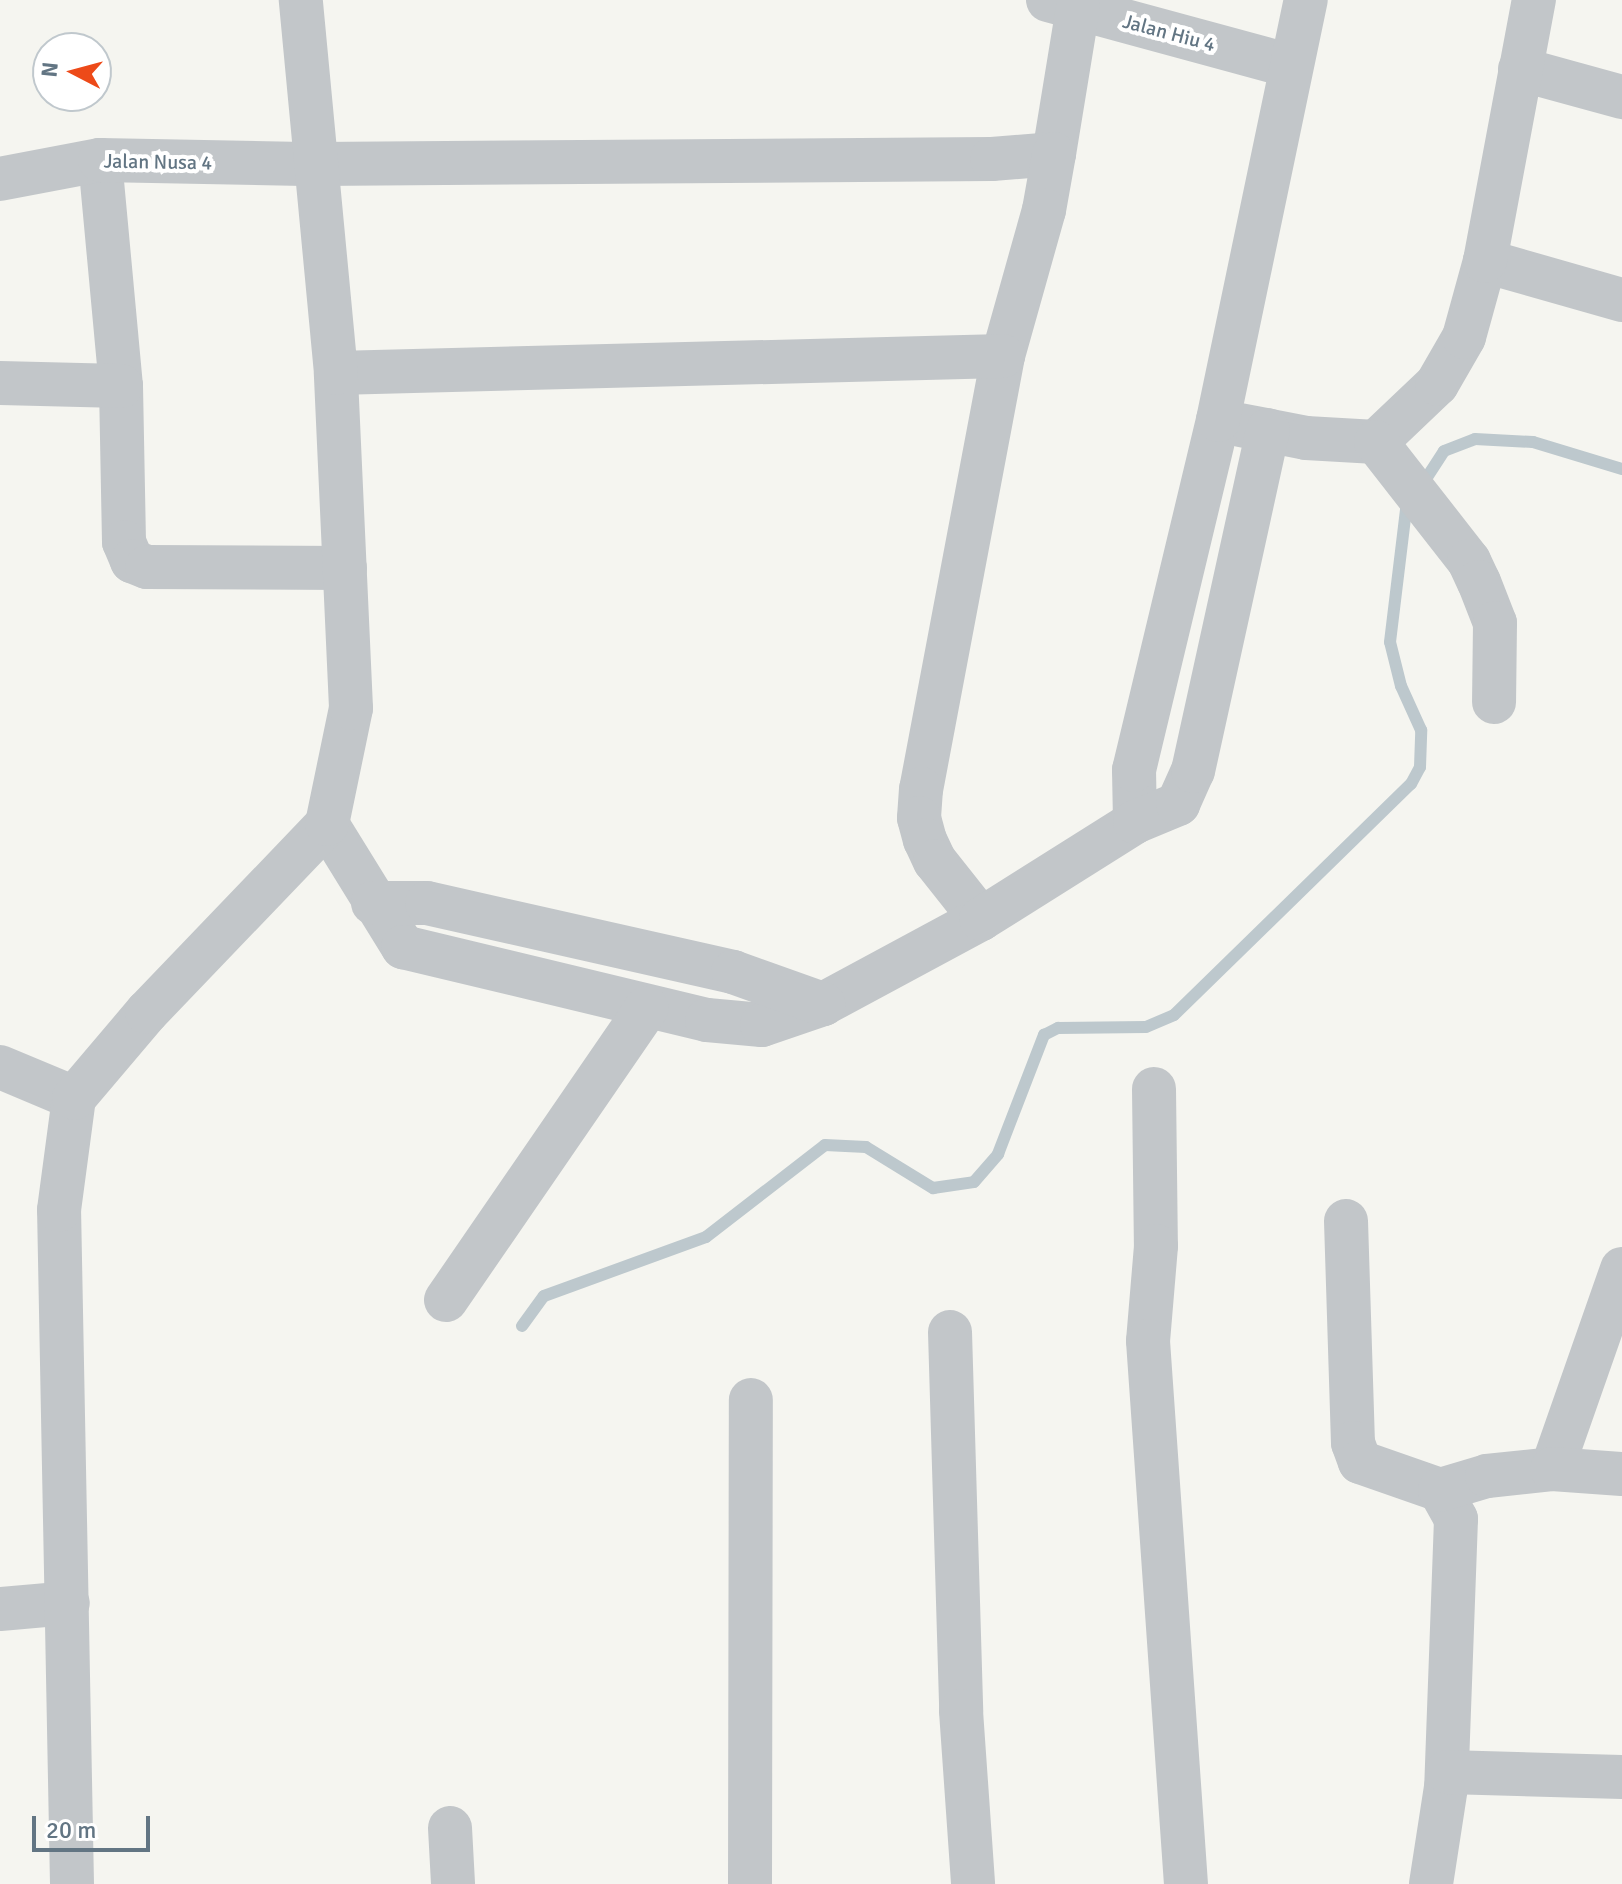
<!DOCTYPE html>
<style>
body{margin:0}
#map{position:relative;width:1622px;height:1884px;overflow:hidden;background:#f5f5f0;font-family:Signika,sans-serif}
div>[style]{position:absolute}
.stream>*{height:12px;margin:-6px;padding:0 6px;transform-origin:6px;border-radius:6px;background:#bdc8cd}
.minor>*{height:44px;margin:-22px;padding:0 22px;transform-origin:22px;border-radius:22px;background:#c2c6c9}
span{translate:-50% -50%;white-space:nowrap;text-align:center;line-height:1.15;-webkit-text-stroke:8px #fff;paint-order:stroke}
.street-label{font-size:20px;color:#627583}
.north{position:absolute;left:32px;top:32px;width:80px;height:80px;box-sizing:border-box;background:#fff;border:2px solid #c0c8cd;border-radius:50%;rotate:276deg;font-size:22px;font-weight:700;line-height:32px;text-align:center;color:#627583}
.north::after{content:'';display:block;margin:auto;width:28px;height:36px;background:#ed4a19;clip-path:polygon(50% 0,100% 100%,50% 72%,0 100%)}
.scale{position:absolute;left:32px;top:1816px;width:118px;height:36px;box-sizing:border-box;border:4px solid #627583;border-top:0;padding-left:10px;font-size:24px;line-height:28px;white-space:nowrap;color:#627583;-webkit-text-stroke:6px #fff;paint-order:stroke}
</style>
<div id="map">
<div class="stream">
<i style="left:1422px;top:485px;width:40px;rotate:-57.1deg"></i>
<i style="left:1444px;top:451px;width:33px;rotate:-21deg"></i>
<i style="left:1475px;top:439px;width:58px;rotate:3deg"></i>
<i style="left:1533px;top:442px;width:93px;rotate:16.9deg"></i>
<i style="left:522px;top:1326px;width:37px;rotate:-54deg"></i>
<i style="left:544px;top:1296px;width:172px;rotate:-20deg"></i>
<i style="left:706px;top:1237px;width:150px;rotate:-37.7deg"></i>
<i style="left:825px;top:1145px;width:41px;rotate:2.8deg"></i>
<i style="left:866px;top:1147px;width:79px;rotate:31.5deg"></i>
<i style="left:933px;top:1188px;width:41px;rotate:-8.3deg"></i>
<i style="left:974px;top:1182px;width:37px;rotate:-49deg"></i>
<i style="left:998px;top:1154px;width:128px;rotate:-68.9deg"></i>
<i style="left:1044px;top:1035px;width:16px;rotate:-27deg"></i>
<i style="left:1058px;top:1028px;width:88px;rotate:-0.7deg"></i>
<i style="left:1146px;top:1027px;width:30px;rotate:-23deg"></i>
<i style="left:1174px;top:1015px;width:331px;rotate:-44.3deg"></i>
<i style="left:1411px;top:784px;width:19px;rotate:-62deg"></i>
<i style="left:1420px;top:767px;width:37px;rotate:-88deg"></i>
<i style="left:1421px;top:730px;width:48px;rotate:-114.4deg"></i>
<i style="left:1401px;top:686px;width:45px;rotate:-104deg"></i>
<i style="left:1390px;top:642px;width:133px;rotate:-83.1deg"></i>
<i style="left:1406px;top:510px;width:11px;rotate:-56deg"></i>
</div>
<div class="minor">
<i style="left:1048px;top:0;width:252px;rotate:15.2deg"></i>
<i style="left:1520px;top:69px;width:106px;rotate:15.4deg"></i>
<i style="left:1054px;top:154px;width:148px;rotate:-80.7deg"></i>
<i style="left:100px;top:160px;width:227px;rotate:84.7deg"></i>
<i style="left:121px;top:386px;width:156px;rotate:88.9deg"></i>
<i style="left:124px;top:542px;width:21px;rotate:67deg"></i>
<i style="left:132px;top:561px;width:16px;rotate:22deg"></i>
<i style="left:147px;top:567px;width:198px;rotate:0.3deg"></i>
<i style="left:0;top:179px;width:102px;rotate:-10.8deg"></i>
<i style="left:100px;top:160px;width:217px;rotate:1.1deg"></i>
<i style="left:317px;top:164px;width:675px;rotate:-0.42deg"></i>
<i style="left:992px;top:159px;width:62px;rotate:-4.6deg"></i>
<i style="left:1054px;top:154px;width:57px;rotate:100.1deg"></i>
<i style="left:1044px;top:210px;width:152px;rotate:105.7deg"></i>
<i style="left:1003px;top:356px;width:441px;rotate:100.7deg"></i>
<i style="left:921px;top:789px;width:29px;rotate:94deg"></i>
<i style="left:919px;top:818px;width:23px;rotate:75deg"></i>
<i style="left:925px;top:840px;width:23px;rotate:65deg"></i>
<i style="left:935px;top:861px;width:74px;rotate:51.6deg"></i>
<i style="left:1485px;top:261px;width:142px;rotate:15.9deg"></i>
<i style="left:336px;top:373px;width:667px;rotate:-1.46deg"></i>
<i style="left:0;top:383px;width:121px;rotate:1.4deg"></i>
<i style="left:1240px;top:425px;width:67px;rotate:11.1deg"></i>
<i style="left:1306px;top:438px;width:70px;rotate:3.3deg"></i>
<i style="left:1376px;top:442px;width:84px;rotate:-43.6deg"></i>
<i style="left:1437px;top:384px;width:54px;rotate:-60.1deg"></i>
<i style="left:1464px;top:337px;width:79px;rotate:-74.6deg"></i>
<i style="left:1485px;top:261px;width:266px;rotate:-79.4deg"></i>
<i style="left:1376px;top:442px;width:151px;rotate:52deg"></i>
<i style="left:1469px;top:561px;width:23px;rotate:65deg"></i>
<i style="left:1479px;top:582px;width:44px;rotate:68.7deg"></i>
<i style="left:1495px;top:623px;width:79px;rotate:90.7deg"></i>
<i style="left:1135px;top:822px;width:52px;rotate:-91.1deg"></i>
<i style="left:1134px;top:770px;width:360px;rotate:-76.5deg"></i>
<i style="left:1218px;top:420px;width:429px;rotate:-78.2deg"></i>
<i style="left:327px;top:824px;width:145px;rotate:58.3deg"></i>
<i style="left:403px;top:947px;width:313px;rotate:13.5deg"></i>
<i style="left:707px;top:1020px;width:55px;rotate:5.2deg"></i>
<i style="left:762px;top:1025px;width:65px;rotate:-19deg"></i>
<i style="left:823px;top:1004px;width:179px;rotate:-28.3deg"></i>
<i style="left:981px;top:919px;width:182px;rotate:-32.2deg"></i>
<i style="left:1135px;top:822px;width:47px;rotate:-22.7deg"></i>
<i style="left:1178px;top:804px;width:36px;rotate:-66deg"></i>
<i style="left:1193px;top:771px;width:349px;rotate:-77.6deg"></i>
<i style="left:373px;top:903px;width:54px"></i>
<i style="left:427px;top:903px;width:314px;rotate:12.7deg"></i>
<i style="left:733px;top:972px;width:96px;rotate:19.6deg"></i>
<i style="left:0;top:1067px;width:80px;rotate:22.7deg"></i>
<i style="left:1154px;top:1089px;width:157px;rotate:89.3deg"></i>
<i style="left:1156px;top:1246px;width:95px;rotate:94.8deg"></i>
<i style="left:1148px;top:1341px;width:544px;rotate:86deg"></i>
<i style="left:1346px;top:1221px;width:222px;rotate:88.2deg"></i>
<i style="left:1353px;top:1443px;width:20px;rotate:70deg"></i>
<i style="left:1360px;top:1462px;width:85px;rotate:19.3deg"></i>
<i style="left:1440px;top:1490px;width:33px;rotate:61deg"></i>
<i style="left:1456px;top:1519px;width:268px;rotate:92.1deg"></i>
<i style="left:1446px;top:1787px;width:98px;rotate:98.8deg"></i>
<i style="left:446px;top:1300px;width:354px;rotate:-55.5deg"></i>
<i style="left:950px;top:1332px;width:379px;rotate:88.3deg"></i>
<i style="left:961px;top:1711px;width:173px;rotate:86deg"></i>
<i style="left:1552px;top:1469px;width:212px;rotate:-70.7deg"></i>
<i style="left:1440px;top:1490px;width:49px;rotate:-16.6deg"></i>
<i style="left:1487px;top:1476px;width:65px;rotate:-6.1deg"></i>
<i style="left:1552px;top:1469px;width:70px;rotate:4.1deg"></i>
<i style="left:0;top:1609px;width:68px;rotate:-5deg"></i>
<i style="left:1447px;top:1772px;width:175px;rotate:1.6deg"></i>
<i style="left:450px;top:1828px;width:56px;rotate:86.9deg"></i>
<i style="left:72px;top:1884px;width:674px;rotate:-91.1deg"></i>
<i style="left:59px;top:1210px;width:113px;rotate:-82.4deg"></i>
<i style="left:74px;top:1098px;width:113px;rotate:-49.7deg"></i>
<i style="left:147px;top:1012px;width:260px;rotate:-46.2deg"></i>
<i style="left:327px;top:824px;width:118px;rotate:-78.3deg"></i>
<i style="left:351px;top:708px;width:335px;rotate:-92.6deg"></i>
<i style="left:336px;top:373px;width:375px;rotate:-95.4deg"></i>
<i style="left:750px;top:1884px;width:484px;rotate:-89.9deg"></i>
</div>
<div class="street-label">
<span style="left:1169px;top:33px;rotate:15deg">Jalan Hiu 4</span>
<span style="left:158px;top:162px;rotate:1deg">Jalan Nusa 4</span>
</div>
<div class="north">N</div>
<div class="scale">20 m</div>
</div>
